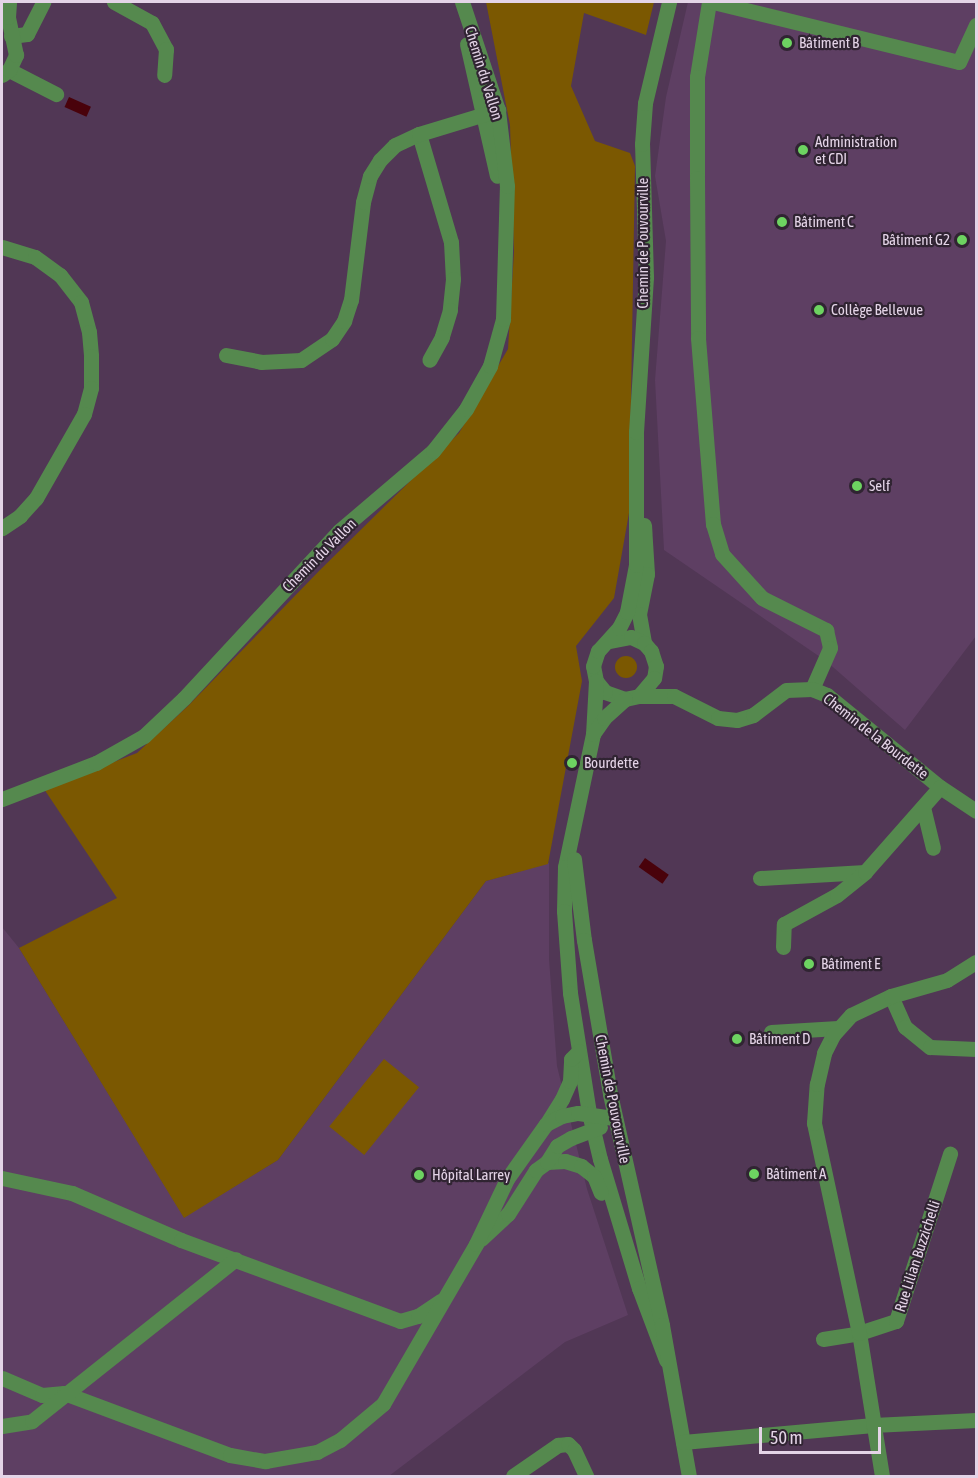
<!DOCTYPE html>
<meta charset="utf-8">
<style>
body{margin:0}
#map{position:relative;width:978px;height:1478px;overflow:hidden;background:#513755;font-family:"Asap Condensed",sans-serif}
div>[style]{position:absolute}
.built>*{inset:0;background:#5e3f63}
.green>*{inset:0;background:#7b5801;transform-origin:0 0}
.round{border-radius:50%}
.water>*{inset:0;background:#49020b;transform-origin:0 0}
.minor>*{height:15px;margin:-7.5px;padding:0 7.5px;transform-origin:7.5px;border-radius:7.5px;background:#55894e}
.dots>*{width:16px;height:16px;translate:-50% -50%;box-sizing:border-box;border:3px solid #302432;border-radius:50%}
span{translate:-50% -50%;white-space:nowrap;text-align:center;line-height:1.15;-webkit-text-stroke:4.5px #302432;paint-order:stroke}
.poi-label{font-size:15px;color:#e4d4e7}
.left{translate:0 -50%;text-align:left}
.right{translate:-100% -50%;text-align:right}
.street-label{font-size:15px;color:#e4d4e7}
.frame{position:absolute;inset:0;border:3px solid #e4d4e7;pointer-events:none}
.scale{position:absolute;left:759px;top:1427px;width:122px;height:27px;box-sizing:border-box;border:3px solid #e4d4e7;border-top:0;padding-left:8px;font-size:18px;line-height:21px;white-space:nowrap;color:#e4d4e7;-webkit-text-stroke:4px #302432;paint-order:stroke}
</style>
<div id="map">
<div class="built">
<i style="clip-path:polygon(688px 2px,976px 2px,976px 636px,905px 730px,826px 661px,664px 550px,655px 380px,666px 241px,655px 176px,666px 97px)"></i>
<i style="clip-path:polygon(549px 863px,549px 959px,557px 1066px,587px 1189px,628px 1315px,565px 1342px,389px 1476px,2px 1476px,2px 927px,19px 948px,184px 1217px,278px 1160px,486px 881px)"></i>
</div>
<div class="green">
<i style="clip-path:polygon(486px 2px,654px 2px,646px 35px,584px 13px,571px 86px,595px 141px,630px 153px,635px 166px,629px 513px,614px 598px,576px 646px,582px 681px,548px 864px,486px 881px,278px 1160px,184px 1218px,19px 948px,117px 898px,44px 789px,137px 753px,188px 706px,319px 571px,459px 433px,508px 349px,514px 252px,510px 125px)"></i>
<i class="round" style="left:615px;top:656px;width:22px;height:22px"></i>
<i style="left:384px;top:1059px;width:45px;height:87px;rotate:39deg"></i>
</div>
<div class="water">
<i style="left:69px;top:97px;width:24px;height:11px;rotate:24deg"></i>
<i style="left:645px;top:858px;width:29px;height:11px;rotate:35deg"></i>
</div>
<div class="minor">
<i style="left:114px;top:2px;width:43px;rotate:28.9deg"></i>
<i style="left:152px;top:23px;width:30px;rotate:62deg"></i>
<i style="left:166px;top:49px;width:26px;rotate:94deg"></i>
<i style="left:709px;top:2px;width:76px;rotate:99.1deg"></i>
<i style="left:697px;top:77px;width:101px;rotate:90deg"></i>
<i style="left:697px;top:178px;width:160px;rotate:89.6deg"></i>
<i style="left:698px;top:338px;width:187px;rotate:85.4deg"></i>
<i style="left:713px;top:524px;width:31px;rotate:73deg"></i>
<i style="left:722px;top:554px;width:59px;rotate:47.7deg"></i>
<i style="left:762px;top:598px;width:72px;rotate:26.6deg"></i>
<i style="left:826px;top:630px;width:18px;rotate:77deg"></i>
<i style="left:830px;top:648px;width:45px;rotate:113.7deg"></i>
<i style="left:713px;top:2px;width:253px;rotate:13.7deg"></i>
<i style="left:959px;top:62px;width:41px;rotate:-65.3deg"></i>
<i style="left:11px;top:36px;width:16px;rotate:-7deg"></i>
<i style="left:27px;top:34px;width:36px;rotate:-63deg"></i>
<i style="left:467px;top:44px;width:135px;rotate:77.2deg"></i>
<i style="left:9px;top:70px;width:53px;rotate:27.1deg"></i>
<i style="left:2px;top:75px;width:9px;rotate:-36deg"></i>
<i style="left:9px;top:70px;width:17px;rotate:-65deg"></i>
<i style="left:16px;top:55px;width:39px;rotate:-102deg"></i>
<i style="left:8px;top:17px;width:15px;rotate:-86deg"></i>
<i style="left:419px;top:134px;width:113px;rotate:73.5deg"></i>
<i style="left:451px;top:242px;width:37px;rotate:87deg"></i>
<i style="left:453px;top:279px;width:31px;rotate:96deg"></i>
<i style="left:450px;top:310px;width:28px;rotate:107deg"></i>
<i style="left:442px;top:337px;width:26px;rotate:119deg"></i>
<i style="left:2px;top:247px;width:34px;rotate:17deg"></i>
<i style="left:35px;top:257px;width:31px;rotate:36deg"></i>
<i style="left:60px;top:275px;width:34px;rotate:52deg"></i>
<i style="left:81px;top:302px;width:31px;rotate:75deg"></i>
<i style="left:89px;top:332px;width:24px;rotate:85deg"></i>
<i style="left:91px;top:356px;width:32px;rotate:90deg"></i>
<i style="left:91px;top:388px;width:27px;rotate:105deg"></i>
<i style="left:84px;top:414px;width:97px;rotate:119.7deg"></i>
<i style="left:36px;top:498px;width:24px;rotate:132deg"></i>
<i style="left:20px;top:516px;width:22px;rotate:146deg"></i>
<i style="left:226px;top:355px;width:36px;rotate:11deg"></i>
<i style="left:261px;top:362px;width:40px;rotate:-2.9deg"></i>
<i style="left:301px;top:360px;width:37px;rotate:-34deg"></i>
<i style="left:332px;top:339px;width:22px;rotate:-56deg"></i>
<i style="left:344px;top:321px;width:22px;rotate:-72deg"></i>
<i style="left:351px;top:300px;width:99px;rotate:-83deg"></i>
<i style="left:363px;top:202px;width:27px;rotate:-75deg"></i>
<i style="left:370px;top:176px;width:19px;rotate:-58deg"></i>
<i style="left:380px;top:160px;width:21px;rotate:-45deg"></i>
<i style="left:395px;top:145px;width:26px;rotate:-25deg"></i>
<i style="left:419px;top:134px;width:83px;rotate:-16.9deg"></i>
<i style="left:644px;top:525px;width:49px;rotate:86.5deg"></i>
<i style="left:647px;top:574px;width:41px;rotate:101.3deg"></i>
<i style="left:639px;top:614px;width:29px;rotate:80deg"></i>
<i style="left:610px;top:641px;width:21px;rotate:-11deg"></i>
<i style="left:631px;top:637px;width:14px;rotate:25deg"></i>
<i style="left:644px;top:643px;width:11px;rotate:49deg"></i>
<i style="left:651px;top:651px;width:16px;rotate:72deg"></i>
<i style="left:656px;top:666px;width:12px;rotate:99deg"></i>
<i style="left:654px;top:678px;width:23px;rotate:130deg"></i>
<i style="left:639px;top:696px;width:14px;rotate:168deg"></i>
<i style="left:625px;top:699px;width:21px;rotate:-161deg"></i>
<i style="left:605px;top:692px;width:14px;rotate:-129deg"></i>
<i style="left:596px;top:681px;width:15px;rotate:-101deg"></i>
<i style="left:593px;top:666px;width:16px;rotate:-72deg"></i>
<i style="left:598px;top:651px;width:31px;rotate:-48deg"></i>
<i style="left:619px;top:628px;width:18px;rotate:-63deg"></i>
<i style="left:627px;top:612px;width:48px;rotate:-79.2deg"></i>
<i style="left:636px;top:565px;width:133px;rotate:-90deg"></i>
<i style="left:636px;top:432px;width:155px;rotate:-86.3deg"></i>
<i style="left:646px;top:277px;width:133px;rotate:-91.7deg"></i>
<i style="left:642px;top:144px;width:41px;rotate:-85.8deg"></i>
<i style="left:645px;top:103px;width:104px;rotate:-76.6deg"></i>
<i style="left:596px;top:681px;width:53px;rotate:93.2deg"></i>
<i style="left:593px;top:734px;width:136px;rotate:101.9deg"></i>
<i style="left:565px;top:867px;width:44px;rotate:91.3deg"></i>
<i style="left:564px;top:911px;width:82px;rotate:85.8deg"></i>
<i style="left:570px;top:993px;width:121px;rotate:81deg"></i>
<i style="left:589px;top:1113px;width:47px;rotate:76.6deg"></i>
<i style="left:600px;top:1159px;width:135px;rotate:73.2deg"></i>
<i style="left:639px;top:1288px;width:77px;rotate:69.4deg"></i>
<i style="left:639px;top:696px;width:35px"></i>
<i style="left:674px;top:696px;width:49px;rotate:26.6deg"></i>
<i style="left:718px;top:718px;width:19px;rotate:6deg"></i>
<i style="left:737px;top:720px;width:17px;rotate:-17deg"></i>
<i style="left:753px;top:715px;width:41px;rotate:-37.1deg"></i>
<i style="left:786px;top:690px;width:26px;rotate:-2deg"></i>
<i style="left:812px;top:689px;width:16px;rotate:22deg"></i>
<i style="left:827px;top:695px;width:146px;rotate:39.2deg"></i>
<i style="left:940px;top:787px;width:43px;rotate:33.7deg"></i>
<i style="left:593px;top:734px;width:19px;rotate:-55deg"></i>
<i style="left:604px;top:718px;width:28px;rotate:-42deg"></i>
<i style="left:2px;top:799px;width:101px;rotate:-21deg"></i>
<i style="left:96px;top:763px;width:55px;rotate:-29.4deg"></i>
<i style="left:144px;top:736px;width:55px;rotate:-43.5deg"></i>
<i style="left:184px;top:698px;width:228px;rotate:-47.1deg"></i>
<i style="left:339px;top:531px;width:123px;rotate:-40.4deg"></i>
<i style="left:433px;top:451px;width:53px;rotate:-51.8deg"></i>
<i style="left:466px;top:409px;width:49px;rotate:-60.8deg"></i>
<i style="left:490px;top:366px;width:49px;rotate:-74.5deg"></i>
<i style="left:503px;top:319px;width:133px;rotate:-88.3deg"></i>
<i style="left:507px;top:186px;width:77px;rotate:-96.8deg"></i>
<i style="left:498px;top:110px;width:114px;rotate:-108.4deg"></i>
<i style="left:923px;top:807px;width:42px;rotate:76.3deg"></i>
<i style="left:574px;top:859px;width:82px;rotate:83deg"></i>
<i style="left:584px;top:940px;width:156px;rotate:80.4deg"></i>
<i style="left:610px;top:1094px;width:237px;rotate:77.3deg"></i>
<i style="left:662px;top:1325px;width:153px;rotate:79.9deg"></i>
<i style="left:760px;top:878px;width:105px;rotate:-3.3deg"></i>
<i style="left:783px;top:947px;width:23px;rotate:-88deg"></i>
<i style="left:784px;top:924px;width:60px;rotate:-28.7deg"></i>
<i style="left:837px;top:895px;width:36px;rotate:-39deg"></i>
<i style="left:865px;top:872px;width:113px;rotate:-48.6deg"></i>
<i style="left:891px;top:996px;width:34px;rotate:66deg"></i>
<i style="left:905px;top:1027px;width:32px;rotate:39deg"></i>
<i style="left:930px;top:1047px;width:46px;rotate:2.5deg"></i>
<i style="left:771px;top:1032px;width:67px;rotate:-3.4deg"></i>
<i style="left:547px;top:1123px;width:28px;rotate:-58deg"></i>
<i style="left:562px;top:1099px;width:20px;rotate:-66deg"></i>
<i style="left:570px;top:1081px;width:22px;rotate:-87deg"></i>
<i style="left:571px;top:1059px;width:11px;rotate:-45deg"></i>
<i style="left:547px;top:1162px;width:18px;rotate:-3deg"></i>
<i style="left:565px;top:1161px;width:17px;rotate:17deg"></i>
<i style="left:581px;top:1166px;width:16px;rotate:38deg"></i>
<i style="left:594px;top:1176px;width:18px;rotate:68deg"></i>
<i style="left:2px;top:1178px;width:72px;rotate:12.1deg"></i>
<i style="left:72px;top:1193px;width:119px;rotate:23.3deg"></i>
<i style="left:181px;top:1240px;width:233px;rotate:20.3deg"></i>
<i style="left:400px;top:1321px;width:19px;rotate:-16deg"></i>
<i style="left:418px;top:1316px;width:27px;rotate:-34deg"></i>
<i style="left:481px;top:1239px;width:37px;rotate:-43deg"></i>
<i style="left:508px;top:1214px;width:52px;rotate:-57.5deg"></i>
<i style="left:536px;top:1170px;width:14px;rotate:-36deg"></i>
<i style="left:547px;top:1162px;width:19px;rotate:-58deg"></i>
<i style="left:557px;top:1146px;width:16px;rotate:-30deg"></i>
<i style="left:571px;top:1138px;width:31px;rotate:-21deg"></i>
<i style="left:823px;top:1339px;width:36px;rotate:-9deg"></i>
<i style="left:859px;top:1333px;width:39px;rotate:-18deg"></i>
<i style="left:896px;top:1321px;width:176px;rotate:-72.1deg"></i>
<i style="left:2px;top:1378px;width:43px;rotate:23deg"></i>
<i style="left:42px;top:1395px;width:22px;rotate:-5deg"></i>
<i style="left:64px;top:1393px;width:177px;rotate:20.5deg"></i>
<i style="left:230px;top:1455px;width:36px;rotate:10deg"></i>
<i style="left:265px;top:1461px;width:53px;rotate:-9.8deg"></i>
<i style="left:317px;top:1452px;width:26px;rotate:-28deg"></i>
<i style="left:340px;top:1440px;width:56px;rotate:-39.9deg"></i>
<i style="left:383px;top:1404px;width:185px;rotate:-59.8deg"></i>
<i style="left:476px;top:1244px;width:72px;rotate:-64.5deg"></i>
<i style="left:507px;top:1179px;width:67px;rotate:-54.7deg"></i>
<i style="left:546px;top:1124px;width:18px;rotate:-27deg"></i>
<i style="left:562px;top:1116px;width:16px;rotate:-11deg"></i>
<i style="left:578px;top:1113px;width:37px;rotate:8deg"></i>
<i style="left:2px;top:1426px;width:30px;rotate:-9deg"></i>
<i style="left:32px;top:1421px;width:260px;rotate:-38.5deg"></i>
<i style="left:683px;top:1442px;width:191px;rotate:-5.1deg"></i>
<i style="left:873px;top:1425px;width:103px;rotate:-2.8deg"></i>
<i style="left:513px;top:1476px;width:55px;rotate:-34.6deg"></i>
<i style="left:558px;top:1445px;width:10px;rotate:-6deg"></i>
<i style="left:568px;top:1444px;width:8px;rotate:45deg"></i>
<i style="left:574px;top:1450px;width:29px;rotate:65deg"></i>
<i style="left:882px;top:1476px;width:145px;rotate:-99.1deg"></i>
<i style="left:859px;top:1333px;width:215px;rotate:-102.1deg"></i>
<i style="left:814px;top:1123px;width:39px;rotate:-86deg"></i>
<i style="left:817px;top:1084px;width:32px;rotate:-77deg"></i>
<i style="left:824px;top:1053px;width:20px;rotate:-63deg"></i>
<i style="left:833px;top:1035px;width:27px;rotate:-48deg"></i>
<i style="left:851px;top:1015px;width:44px;rotate:-25.4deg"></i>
<i style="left:891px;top:996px;width:58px;rotate:-15.9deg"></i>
<i style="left:947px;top:980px;width:34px;rotate:-32deg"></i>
</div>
<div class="dots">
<i style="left:787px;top:43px;background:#6dd361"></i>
<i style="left:803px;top:150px;background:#6dd361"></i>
<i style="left:782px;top:222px;background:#6dd361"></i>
<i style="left:962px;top:240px;background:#6dd361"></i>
<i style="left:819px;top:310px;background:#6dd361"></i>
<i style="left:857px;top:486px;background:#6dd361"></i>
<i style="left:572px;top:763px;background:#6dd361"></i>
<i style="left:809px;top:964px;background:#6dd361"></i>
<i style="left:737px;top:1039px;background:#6dd361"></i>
<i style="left:754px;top:1174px;background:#6dd361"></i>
<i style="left:419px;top:1175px;background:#6dd361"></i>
</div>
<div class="poi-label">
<span class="left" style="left:799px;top:43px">Bâtiment B</span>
<span class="left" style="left:815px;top:150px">Administration<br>et CDI</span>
<span class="left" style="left:794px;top:222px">Bâtiment C</span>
<span class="right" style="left:950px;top:240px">Bâtiment G2</span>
<span class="left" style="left:831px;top:310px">Collège Bellevue</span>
<span class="left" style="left:869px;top:486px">Self</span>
<span class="left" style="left:584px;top:763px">Bourdette</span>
<span class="left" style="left:821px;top:964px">Bâtiment E</span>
<span class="left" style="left:749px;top:1039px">Bâtiment D</span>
<span class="left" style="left:766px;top:1174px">Bâtiment A</span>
<span class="left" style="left:432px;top:1175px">Hôpital Larrey</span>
</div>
<div class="street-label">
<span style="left:484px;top:73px;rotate:73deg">Chemin du Vallon</span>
<span style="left:643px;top:243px;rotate:-90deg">Chemin de Pouvourville</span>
<span style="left:319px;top:555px;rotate:-45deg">Chemin du Vallon</span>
<span style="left:876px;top:736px;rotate:38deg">Chemin de la Bourdette</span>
<span style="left:613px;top:1099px;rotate:79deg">Chemin de Pouvourville</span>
<span style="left:917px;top:1256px;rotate:-72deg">Rue Lilian Buzzichelli</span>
</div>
<div class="frame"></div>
<div class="scale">50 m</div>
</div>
